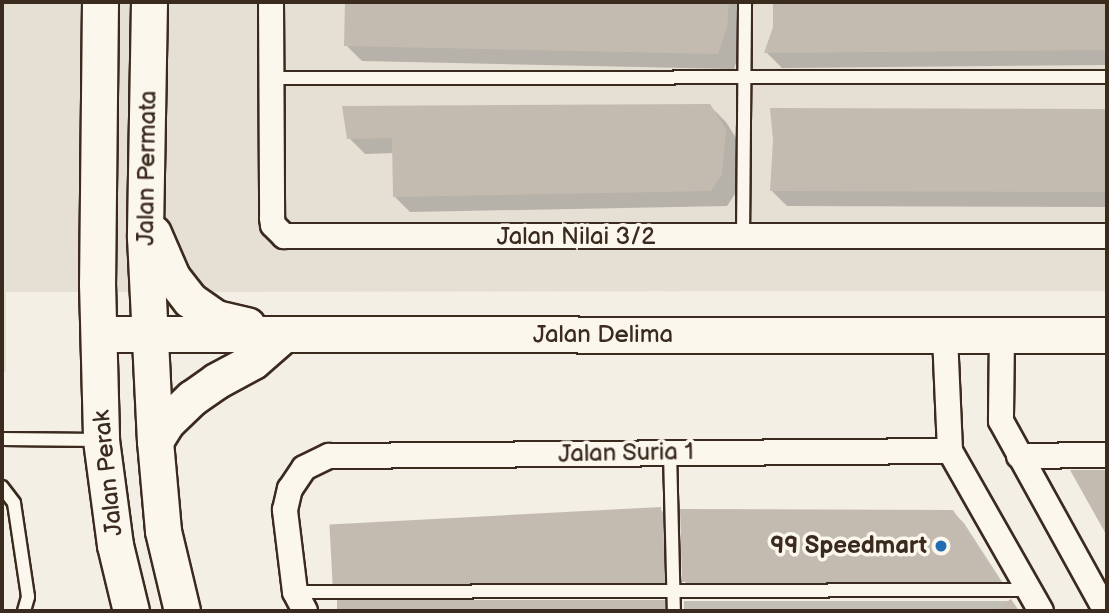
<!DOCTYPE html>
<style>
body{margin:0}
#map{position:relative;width:1109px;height:613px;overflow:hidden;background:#f3efe4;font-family:"Balsamiq Sans",sans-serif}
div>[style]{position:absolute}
.built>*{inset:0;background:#e5dfd4}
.shadow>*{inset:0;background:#0003;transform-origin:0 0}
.building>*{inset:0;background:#c3bbb0;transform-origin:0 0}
.roads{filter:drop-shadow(2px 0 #3b2a1e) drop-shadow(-2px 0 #3b2a1e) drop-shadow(0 2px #3b2a1e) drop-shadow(0 -2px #3b2a1e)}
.lane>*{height:12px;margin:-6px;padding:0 6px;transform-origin:6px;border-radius:6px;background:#fbf7ec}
.street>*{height:24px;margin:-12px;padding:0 12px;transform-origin:12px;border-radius:12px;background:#fbf7ec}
.secondary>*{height:35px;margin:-17.5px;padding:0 17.5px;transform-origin:17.5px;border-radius:17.5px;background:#fbf7ec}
.dots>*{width:19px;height:19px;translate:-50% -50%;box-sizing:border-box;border:4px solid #fbf7ec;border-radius:50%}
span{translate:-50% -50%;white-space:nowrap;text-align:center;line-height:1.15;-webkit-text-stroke:7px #fbf7ec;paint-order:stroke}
.street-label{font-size:24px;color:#3b2a1e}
.poi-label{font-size:24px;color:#3b2a1e;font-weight:700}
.right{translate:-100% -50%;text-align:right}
.frame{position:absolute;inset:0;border:4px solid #3b2a1e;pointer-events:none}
</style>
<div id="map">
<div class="built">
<i style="clip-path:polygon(2px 2px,1107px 2px,1107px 291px,6px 292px,6px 372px,2px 372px)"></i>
</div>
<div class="shadow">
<i style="clip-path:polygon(347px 2px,743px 2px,742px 44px,734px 69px,362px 61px,346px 45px)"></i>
<i style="clip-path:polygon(775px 2px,1107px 2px,1107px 65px,782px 68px,766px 52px,775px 28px)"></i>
<i style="clip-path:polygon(710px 106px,726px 122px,741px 146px,737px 191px,727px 206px,410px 212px,395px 197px,394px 153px,365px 154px,349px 138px)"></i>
<i style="clip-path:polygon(772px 110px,1107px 111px,1107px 207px,787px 206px,772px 191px,774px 140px)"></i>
<i style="clip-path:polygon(660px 509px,671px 520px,675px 592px,343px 593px,332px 582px)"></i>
<i style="clip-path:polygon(953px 512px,964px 523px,1008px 591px,695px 592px,684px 581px)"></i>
<i style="clip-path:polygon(664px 601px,674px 611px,345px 611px,340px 602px)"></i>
<i style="left:684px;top:601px;width:327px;height:10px"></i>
</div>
<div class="building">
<i style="clip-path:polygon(345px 2px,729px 2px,727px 27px,718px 54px,344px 46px)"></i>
<i style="clip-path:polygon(773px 2px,1107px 2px,1107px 50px,764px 53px,773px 27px)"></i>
<i style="clip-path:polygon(710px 104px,726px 129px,722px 175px,711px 191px,393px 197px,392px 138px,347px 139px,342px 106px)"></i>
<i style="clip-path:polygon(770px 108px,1107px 109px,1107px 192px,770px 191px,773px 140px)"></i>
<i style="clip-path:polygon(1070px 470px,1107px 470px,1107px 536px)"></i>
<i style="left:661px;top:507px;width:75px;height:332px;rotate:87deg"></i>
<i style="clip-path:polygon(680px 509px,953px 510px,1000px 581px,682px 582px)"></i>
<i style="left:1011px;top:599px;width:14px;height:329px;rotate:56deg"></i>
<i style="left:665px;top:600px;width:11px;height:328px;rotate:90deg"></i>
</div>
<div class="roads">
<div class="lane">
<i style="left:271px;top:78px;width:836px;rotate:-0.07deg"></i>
<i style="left:743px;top:237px;width:235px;rotate:-89.5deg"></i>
<i style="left:2px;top:439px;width:98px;rotate:0.6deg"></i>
<i style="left:670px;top:452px;width:159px;rotate:88.6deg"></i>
<i style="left:2px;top:487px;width:20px;rotate:53deg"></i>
<i style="left:14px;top:503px;width:95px;rotate:81.5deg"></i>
<i style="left:28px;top:597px;width:15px;rotate:106deg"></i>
<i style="left:295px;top:592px;width:735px;rotate:-0.16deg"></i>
</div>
<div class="street">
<i style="left:271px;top:2px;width:216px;rotate:89.7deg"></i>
<i style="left:272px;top:218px;width:7px;rotate:82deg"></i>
<i style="left:273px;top:225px;width:16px;rotate:45deg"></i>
<i style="left:284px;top:236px;width:823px"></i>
<i style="left:1002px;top:335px;width:86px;rotate:90.7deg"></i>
<i style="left:1001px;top:421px;width:217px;rotate:61.1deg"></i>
<i style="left:945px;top:336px;width:115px;rotate:87.5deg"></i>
<i style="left:950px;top:451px;width:184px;rotate:60.4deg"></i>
<i style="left:1019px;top:456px;width:88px;rotate:-0.7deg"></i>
<i style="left:305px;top:611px;width:21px;rotate:-118deg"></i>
<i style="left:295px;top:592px;width:83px;rotate:-97deg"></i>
<i style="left:285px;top:510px;width:22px;rotate:-77deg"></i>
<i style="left:290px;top:489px;width:25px;rotate:-56deg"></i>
<i style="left:304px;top:468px;width:28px;rotate:-26deg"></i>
<i style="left:329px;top:456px;width:621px;rotate:-0.46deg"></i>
</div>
<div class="secondary">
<i style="left:100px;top:2px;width:281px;rotate:90.6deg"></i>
<i style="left:97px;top:283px;width:157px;rotate:88.5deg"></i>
<i style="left:101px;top:440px;width:106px;rotate:82.4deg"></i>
<i style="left:115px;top:545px;width:68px;rotate:76.4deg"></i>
<i style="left:149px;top:2px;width:235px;rotate:91deg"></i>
<i style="left:145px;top:237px;width:204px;rotate:87.2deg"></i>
<i style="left:155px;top:441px;width:90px;rotate:84.9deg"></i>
<i style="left:163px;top:531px;width:82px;rotate:76.6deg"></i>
<i style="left:153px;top:233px;width:48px;rotate:66.6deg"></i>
<i style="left:172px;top:277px;width:29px;rotate:52deg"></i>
<i style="left:190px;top:300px;width:32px;rotate:35deg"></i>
<i style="left:216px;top:318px;width:32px;rotate:13deg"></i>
<i style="left:99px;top:334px;width:1008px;rotate:0.06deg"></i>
<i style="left:155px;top:441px;width:22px;rotate:-58deg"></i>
<i style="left:167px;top:422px;width:35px;rotate:-44deg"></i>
<i style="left:192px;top:398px;width:29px;rotate:-35deg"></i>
<i style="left:216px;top:381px;width:42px;rotate:-28.4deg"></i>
<i style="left:253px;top:361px;width:41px;rotate:-41.1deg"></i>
</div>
</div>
<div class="dots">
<i style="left:941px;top:546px;background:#1f6fb2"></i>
</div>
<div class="street-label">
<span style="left:147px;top:168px;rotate:-89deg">Jalan Permata</span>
<span style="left:576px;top:237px">Jalan Nilai 3/2</span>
<span style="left:603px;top:335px">Jalan Delima</span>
<span style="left:626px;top:453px;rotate:-1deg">Jalan Suria 1</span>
<span style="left:108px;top:473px;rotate:-96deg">Jalan Perak</span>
</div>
<div class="poi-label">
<span class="right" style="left:927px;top:546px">99 Speedmart</span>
</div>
<div class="frame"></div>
</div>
